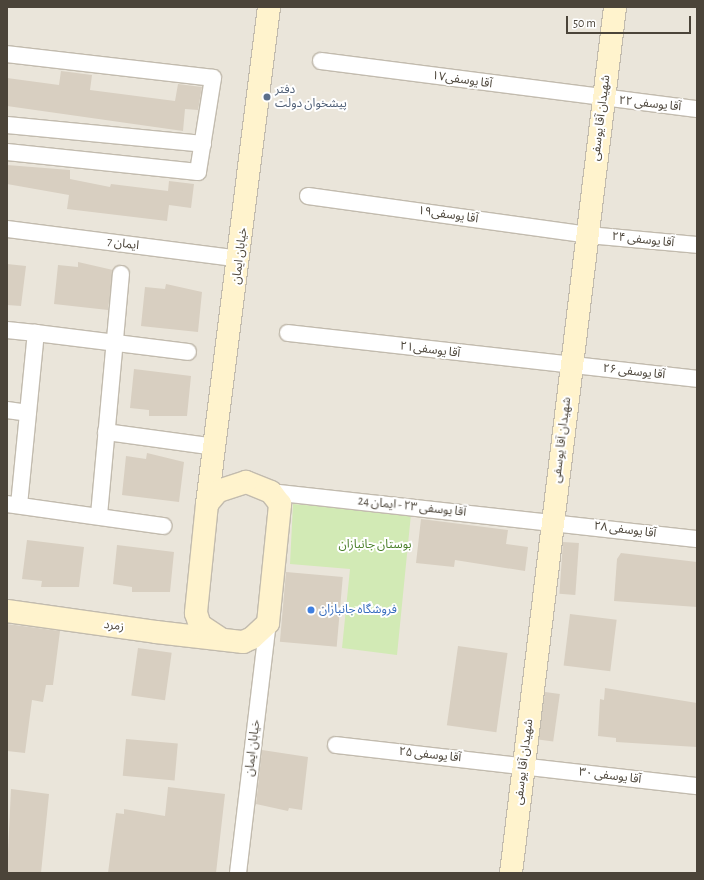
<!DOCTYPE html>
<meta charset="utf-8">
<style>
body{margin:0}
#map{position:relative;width:704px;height:880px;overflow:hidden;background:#f6f3ec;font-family:"Alegreya Sans","Noto Sans Arabic",sans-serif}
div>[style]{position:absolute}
.residential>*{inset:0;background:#eae5da;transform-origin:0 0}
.green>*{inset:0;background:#d2eab5}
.building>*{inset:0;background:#d8cfc1;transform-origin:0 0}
.roads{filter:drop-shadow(1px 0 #c2bbae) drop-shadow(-1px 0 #c2bbae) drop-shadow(0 1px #c2bbae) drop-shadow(0 -1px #c2bbae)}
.street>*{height:16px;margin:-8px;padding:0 8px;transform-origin:8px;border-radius:8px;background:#fff}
.secondary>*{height:22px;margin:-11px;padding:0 11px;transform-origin:11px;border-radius:11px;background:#fff3cd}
.dots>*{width:11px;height:11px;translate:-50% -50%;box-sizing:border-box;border:2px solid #fff;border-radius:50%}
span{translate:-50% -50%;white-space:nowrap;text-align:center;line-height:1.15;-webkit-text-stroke:4px #fff;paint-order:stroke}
.street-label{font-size:12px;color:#4b4439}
.service-label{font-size:12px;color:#4e5e75}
.left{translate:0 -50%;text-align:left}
.park-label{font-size:12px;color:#4a7f2a}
.shop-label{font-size:12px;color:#366cbe}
.frame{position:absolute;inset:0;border:8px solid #4b4439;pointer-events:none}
.scale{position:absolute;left:566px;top:16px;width:125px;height:18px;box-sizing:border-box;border:2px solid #4b4439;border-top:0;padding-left:5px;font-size:12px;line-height:14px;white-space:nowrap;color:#4b4439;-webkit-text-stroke:3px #fff;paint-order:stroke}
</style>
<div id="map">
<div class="residential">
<i style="left:7px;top:7px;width:690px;height:866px"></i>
</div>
<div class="green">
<i style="clip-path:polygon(293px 504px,411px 514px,397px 655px,342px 648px,350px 569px,290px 564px)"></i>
</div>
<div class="building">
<i style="clip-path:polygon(61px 71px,92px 75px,90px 90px,175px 101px,178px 84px,202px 87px,198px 110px,185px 109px,183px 131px,7px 106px,7px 78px,59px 85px)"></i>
<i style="clip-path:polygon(7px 165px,70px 170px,70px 179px,110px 187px,111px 184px,168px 191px,169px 181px,194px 184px,191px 208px,169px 205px,167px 221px,67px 209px,69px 195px,7px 184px)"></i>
<i style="clip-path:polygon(78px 262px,113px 270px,108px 310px,54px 304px,58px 265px,78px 267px)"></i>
<i style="clip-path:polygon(7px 264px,26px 266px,21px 306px,7px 305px)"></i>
<i style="clip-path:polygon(166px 284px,202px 292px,198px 332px,141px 326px,145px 287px,165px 289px)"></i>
<i style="clip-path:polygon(134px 369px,191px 376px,187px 416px,149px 416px,149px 410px,130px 408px)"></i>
<i style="clip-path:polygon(147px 453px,184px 462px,179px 502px,122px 495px,126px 456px,146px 459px)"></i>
<i style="clip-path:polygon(421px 519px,508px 530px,506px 544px,528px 547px,525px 571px,455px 560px,454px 567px,416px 563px)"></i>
<i style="clip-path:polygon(27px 540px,84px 547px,79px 587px,41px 587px,42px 581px,22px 579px)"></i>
<i style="left:563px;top:542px;width:16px;height:52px;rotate:4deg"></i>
<i style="clip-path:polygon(117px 545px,174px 552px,170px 592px,132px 592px,132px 587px,113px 584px)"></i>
<i style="clip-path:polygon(621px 553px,697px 562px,697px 607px,614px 601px,617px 559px)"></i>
<i style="left:286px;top:572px;width:57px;height:70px;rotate:5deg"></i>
<i style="left:570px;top:614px;width:47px;height:52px;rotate:7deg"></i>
<i style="clip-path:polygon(7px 624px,60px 631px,53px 685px,46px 685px,43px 702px,32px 700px,25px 753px,7px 751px)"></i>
<i style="left:458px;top:646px;width:50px;height:80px;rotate:8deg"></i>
<i style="left:138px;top:648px;width:34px;height:48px;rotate:8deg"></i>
<i style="clip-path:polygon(605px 688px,697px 703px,697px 747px,616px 742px,616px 738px,598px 736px,600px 699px,604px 700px)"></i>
<i style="left:545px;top:692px;width:15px;height:48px;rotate:8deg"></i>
<i style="left:126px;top:739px;width:52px;height:37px;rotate:5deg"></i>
<i style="clip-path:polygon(262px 750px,308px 757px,302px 810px,289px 808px,288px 811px,256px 804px)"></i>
<i style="clip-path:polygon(168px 787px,225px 794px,216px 873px,108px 873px,116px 813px,124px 814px,124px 809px,165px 816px)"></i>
<i style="clip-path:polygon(11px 789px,49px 794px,41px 873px,7px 873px)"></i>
</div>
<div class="roads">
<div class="street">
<i style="left:7px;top:54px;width:207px;rotate:6.6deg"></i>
<i style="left:213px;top:78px;width:95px;rotate:99.1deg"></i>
<i style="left:198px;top:172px;width:192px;rotate:-174deg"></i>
<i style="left:321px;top:61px;width:379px;rotate:7.3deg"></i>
<i style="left:7px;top:125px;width:197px;rotate:5.5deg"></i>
<i style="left:308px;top:196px;width:283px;rotate:7.9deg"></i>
<i style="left:588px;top:235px;width:109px;rotate:5.2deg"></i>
<i style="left:7px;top:229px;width:235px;rotate:7.3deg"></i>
<i style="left:7px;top:330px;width:29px;rotate:6deg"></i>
<i style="left:288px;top:333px;width:412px;rotate:6.4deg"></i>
<i style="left:7px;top:410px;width:21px;rotate:8deg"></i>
<i style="left:106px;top:432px;width:110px;rotate:7.8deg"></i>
<i style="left:271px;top:492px;width:429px;rotate:6.3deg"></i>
<i style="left:7px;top:504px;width:158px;rotate:8deg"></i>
<i style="left:19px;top:505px;width:173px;rotate:-84.4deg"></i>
<i style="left:36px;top:333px;width:153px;rotate:7.1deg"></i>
<i style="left:99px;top:515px;width:242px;rotate:-84.8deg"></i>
<i style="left:336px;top:745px;width:363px;rotate:6.5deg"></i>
<i style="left:238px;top:873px;width:252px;rotate:-83.2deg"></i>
</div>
<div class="secondary">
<i style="left:207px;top:504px;width:501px;rotate:-82.89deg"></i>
<i style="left:7px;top:611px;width:150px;rotate:8deg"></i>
<i style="left:156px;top:632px;width:88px;rotate:6.6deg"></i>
<i style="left:243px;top:642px;width:10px;rotate:-24deg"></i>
<i style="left:252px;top:638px;width:22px;rotate:-43deg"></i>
<i style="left:268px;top:623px;width:120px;rotate:-84.2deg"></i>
<i style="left:280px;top:504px;width:15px;rotate:-127deg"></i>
<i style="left:271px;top:492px;width:27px;rotate:-158deg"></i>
<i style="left:246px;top:482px;width:29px;rotate:162deg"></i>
<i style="left:218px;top:491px;width:17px;rotate:130deg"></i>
<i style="left:207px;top:504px;width:110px;rotate:95.8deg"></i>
<i style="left:196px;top:613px;width:13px;rotate:72deg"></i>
<i style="left:200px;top:625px;width:25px;rotate:34deg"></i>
<i style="left:511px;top:873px;width:872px;rotate:-83.15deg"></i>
</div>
</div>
<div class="dots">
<i style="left:267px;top:97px;background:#5c6f8a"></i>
<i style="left:311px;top:610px;background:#3f7fe0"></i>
</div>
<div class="street-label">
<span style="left:462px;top:80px;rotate:8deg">آقا یوسفی۱۷</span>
<span style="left:650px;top:104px;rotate:6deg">آقا یوسفی ۲۲</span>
<span style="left:601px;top:118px;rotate:-83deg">شهیدان آقا یوسفی</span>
<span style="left:448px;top:215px;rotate:8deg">آقا یوسفی۱۹</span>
<span style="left:643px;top:240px;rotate:6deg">آقا یوسفی ۲۴</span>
<span style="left:123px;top:244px;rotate:7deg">ایمان 7</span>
<span style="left:240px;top:256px;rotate:-83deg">خیابان ایمان</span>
<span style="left:430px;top:350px;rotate:7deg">آقا یوسفی۲۱</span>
<span style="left:634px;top:372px;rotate:6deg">آقا یوسفی ۲۶</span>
<span style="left:562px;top:440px;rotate:-83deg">شهیدان آقا یوسفی</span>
<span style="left:412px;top:507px;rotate:6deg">آقا یوسفی ۲۳ - ایمان 24</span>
<span style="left:625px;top:530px;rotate:7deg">آقا یوسفی ۲۸</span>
<span style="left:114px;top:626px;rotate:8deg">زمرد</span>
<span style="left:253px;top:748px;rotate:-83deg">خیابان ایمان</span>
<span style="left:430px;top:755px;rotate:6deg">آقا یوسفی ۲۵</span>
<span style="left:524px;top:762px;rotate:-83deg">شهیدان آقا یوسفی</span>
<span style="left:610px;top:776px;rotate:7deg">آقا یوسفی ۳۰</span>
</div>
<div class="service-label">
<span class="left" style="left:275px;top:97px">دفتر<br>پیشخوان دولت</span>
</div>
<div class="park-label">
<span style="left:375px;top:545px">بوستان جانبازان</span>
</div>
<div class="shop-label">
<span class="left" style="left:319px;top:610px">فروشگاه جانبازان</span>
</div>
<div class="frame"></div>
<div class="scale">50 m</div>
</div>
